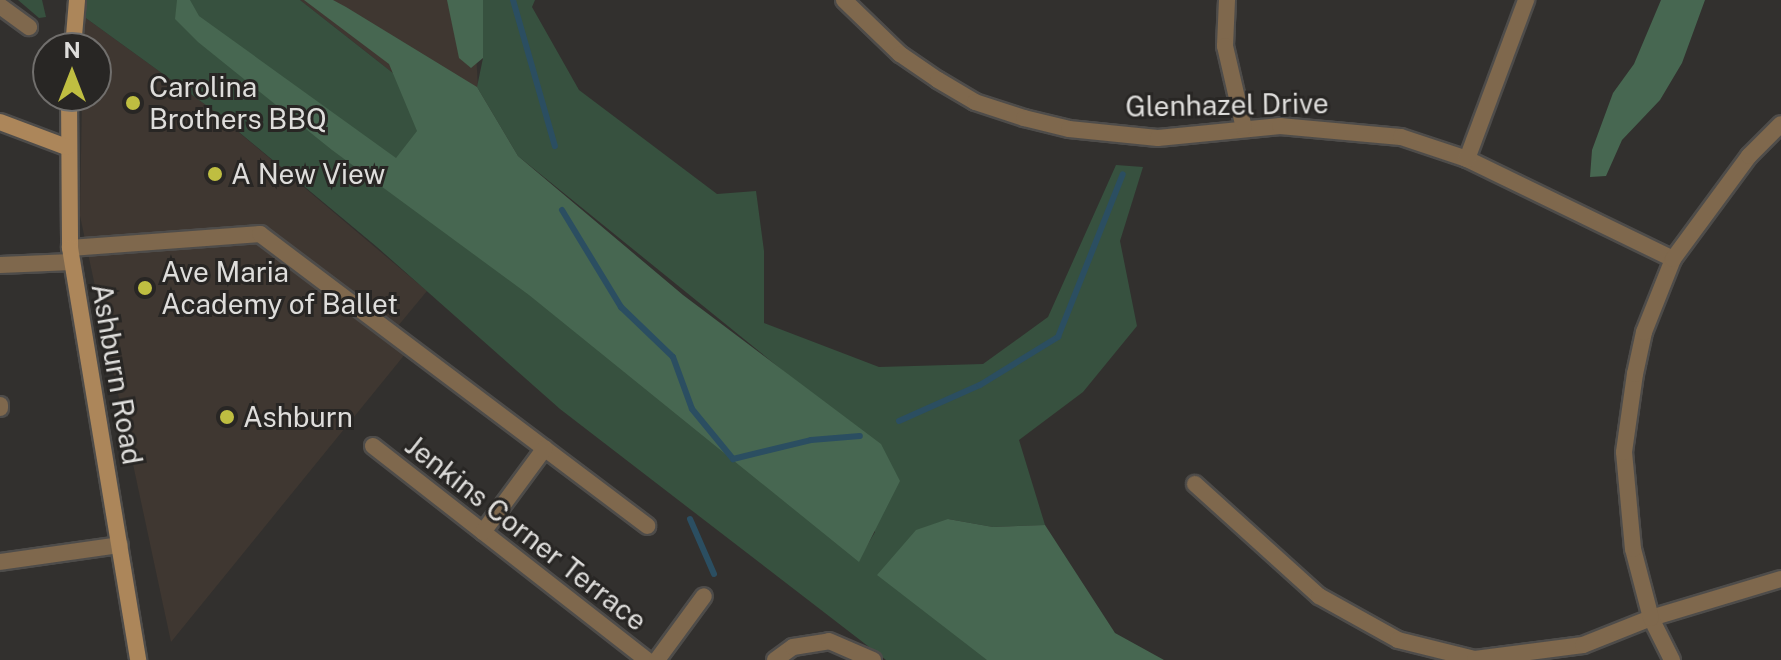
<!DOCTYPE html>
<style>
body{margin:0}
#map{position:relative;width:1781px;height:660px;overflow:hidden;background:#32302e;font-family:"Public Sans",sans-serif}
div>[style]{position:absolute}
.built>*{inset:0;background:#3f3731}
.green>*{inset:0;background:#37513f}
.forest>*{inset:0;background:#476751}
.stream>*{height:6px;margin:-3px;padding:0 3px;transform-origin:3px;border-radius:3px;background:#2b4e61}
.roads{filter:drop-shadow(2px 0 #4e4c4a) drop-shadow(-2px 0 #4e4c4a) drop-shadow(0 2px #4e4c4a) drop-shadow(0 -2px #4e4c4a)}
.street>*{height:16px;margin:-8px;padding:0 8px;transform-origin:8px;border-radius:8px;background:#7f684d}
.secondary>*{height:16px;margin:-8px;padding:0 8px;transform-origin:8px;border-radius:8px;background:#ac865a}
.dots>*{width:22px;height:22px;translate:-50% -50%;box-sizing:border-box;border:4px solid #282624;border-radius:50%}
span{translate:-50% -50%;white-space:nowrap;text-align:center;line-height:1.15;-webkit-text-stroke:6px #282624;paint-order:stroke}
.poi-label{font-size:28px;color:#dedddb}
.left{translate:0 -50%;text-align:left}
.street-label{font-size:28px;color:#dedddb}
.north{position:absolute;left:32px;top:32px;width:80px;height:80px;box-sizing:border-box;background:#282624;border:2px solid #716f6d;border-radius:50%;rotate:0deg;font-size:22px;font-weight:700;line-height:32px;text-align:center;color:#dedddb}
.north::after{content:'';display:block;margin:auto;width:28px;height:36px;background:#bfbe41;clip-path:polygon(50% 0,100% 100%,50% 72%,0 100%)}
</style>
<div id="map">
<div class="built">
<i style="clip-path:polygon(300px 0,473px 0,481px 140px,454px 121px)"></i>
<i style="clip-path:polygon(83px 16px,210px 108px,427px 291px,388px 338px,406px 353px,171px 642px,80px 216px,82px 96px,96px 96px,96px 48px,83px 48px)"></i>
</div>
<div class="green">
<i style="clip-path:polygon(18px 0,42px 0,46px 17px,39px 18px)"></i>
<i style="clip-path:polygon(84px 0,300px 0,454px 121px,865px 549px,875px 532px,808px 391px,518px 156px,477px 87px,483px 58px,483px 0,535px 0,532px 7px,579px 90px,717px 194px,756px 191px,764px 251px,764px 323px,879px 367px,983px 364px,1048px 317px,1116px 165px,1143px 167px,1120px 241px,1137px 326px,1083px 392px,1019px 440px,1045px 525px,993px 527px,948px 519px,1009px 660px,886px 660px,560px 409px,377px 247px,210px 108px,83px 16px)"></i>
</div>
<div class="forest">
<i style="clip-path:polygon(177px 0,190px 0,199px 16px,396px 158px,417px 131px,389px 64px,304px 0,333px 0,346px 7px,477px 87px,518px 156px,683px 295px,881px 444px,900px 481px,859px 562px,529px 295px,332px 150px,198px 42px,175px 19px)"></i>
<i style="clip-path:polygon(447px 0,483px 0,483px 58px,471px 68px,459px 58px)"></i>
<i style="clip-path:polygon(1661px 0,1705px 0,1682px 63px,1660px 100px,1622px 140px,1606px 176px,1590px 177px,1592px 150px,1613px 93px,1634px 64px)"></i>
<i style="clip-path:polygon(948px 519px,993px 527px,1045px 525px,1115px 633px,1164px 660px,987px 660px,877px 575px,916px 530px)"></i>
</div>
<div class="stream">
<i style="left:513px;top:0;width:152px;rotate:74deg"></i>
<i style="left:562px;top:210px;width:114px;rotate:58.7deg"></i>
<i style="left:621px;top:307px;width:72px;rotate:43.9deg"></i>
<i style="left:673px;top:357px;width:55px;rotate:69.9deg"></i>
<i style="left:692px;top:409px;width:65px;rotate:50.6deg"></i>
<i style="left:733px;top:459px;width:80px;rotate:-13.7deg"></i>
<i style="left:811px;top:440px;width:49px;rotate:-4.7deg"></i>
<i style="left:899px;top:421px;width:89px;rotate:-24deg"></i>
<i style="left:980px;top:385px;width:92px;rotate:-31.6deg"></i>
<i style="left:1058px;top:337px;width:175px;rotate:-68.3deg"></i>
<i style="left:690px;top:519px;width:60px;rotate:66.4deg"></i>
</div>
<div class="roads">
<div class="street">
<i style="left:844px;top:0;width:78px;rotate:44deg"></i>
<i style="left:900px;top:54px;width:46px;rotate:34.4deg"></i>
<i style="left:938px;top:80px;width:43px;rotate:30.7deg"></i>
<i style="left:975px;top:102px;width:52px;rotate:18.1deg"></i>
<i style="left:1024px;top:118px;width:46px;rotate:13.7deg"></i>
<i style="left:1069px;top:129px;width:89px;rotate:5.8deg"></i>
<i style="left:1158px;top:138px;width:123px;rotate:-5.6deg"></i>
<i style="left:1280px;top:126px;width:121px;rotate:5.2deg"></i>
<i style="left:1401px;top:137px;width:70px;rotate:18.4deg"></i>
<i style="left:1467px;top:159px;width:229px;rotate:25.9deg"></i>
<i style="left:1227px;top:0;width:46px;rotate:92.5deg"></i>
<i style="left:1225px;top:46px;width:84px;rotate:77deg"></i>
<i style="left:0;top:6px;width:36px;rotate:36deg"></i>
<i style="left:1467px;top:159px;width:170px;rotate:-69.6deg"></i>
<i style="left:70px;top:248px;width:191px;rotate:-4.2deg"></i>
<i style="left:260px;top:234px;width:485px;rotate:37deg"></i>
<i style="left:0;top:265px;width:72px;rotate:-2.4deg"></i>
<i style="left:0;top:405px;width:3px;rotate:90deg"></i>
<i style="left:373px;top:446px;width:348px;rotate:38deg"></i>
<i style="left:1195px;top:484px;width:167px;rotate:42.1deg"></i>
<i style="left:1319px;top:596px;width:90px;rotate:29.1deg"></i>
<i style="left:1398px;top:640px;width:79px;rotate:13.9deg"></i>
<i style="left:1475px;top:659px;width:109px;rotate:-7.4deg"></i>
<i style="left:1583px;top:645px;width:73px;rotate:-21.7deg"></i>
<i style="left:1651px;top:618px;width:136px;rotate:-16.7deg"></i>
<i style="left:483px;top:532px;width:104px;rotate:-53.6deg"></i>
<i style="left:0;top:562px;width:121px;rotate:-8.1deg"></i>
<i style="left:657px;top:660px;width:79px;rotate:-53.7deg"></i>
<i style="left:775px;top:660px;width:22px;rotate:-36deg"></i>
<i style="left:793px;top:647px;width:36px;rotate:-9deg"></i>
<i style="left:829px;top:641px;width:48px;rotate:23.4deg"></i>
<i style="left:1672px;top:660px;width:47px;rotate:-116.6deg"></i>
<i style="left:1651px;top:618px;width:71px;rotate:-104.6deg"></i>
<i style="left:1633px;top:549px;width:97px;rotate:-95.3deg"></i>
<i style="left:1624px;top:452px;width:79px;rotate:-82deg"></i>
<i style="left:1635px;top:374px;width:43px;rotate:-77.9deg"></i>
<i style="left:1644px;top:332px;width:79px;rotate:-68.3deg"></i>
<i style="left:1673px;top:259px;width:128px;rotate:-53.6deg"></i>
<i style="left:1749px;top:156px;width:45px;rotate:-45deg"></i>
</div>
<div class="secondary">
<i style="left:73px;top:48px;width:48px;rotate:-85.2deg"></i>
<i style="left:69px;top:96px;width:152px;rotate:89.6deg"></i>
<i style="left:70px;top:248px;width:418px;rotate:80.6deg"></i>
<i style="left:0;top:122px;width:71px;rotate:20.7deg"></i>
</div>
</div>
<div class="dots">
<i style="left:133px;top:103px;background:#bfbe41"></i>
<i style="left:215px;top:174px;background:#bfbe41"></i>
<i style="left:145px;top:288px;background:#bfbe41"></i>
<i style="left:227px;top:417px;background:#bfbe41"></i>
</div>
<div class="poi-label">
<span class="left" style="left:149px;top:103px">Carolina<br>Brothers BBQ</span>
<span class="left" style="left:231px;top:174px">A New View</span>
<span class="left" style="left:161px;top:288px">Ave Maria<br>Academy of Ballet</span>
<span class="left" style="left:243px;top:417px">Ashburn</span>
</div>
<div class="street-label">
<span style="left:1227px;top:105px;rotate:-1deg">Glenhazel Drive</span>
<span style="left:117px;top:374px;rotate:80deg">Ashburn Road</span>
<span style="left:526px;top:533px;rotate:38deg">Jenkins Corner Terrace</span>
</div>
<div class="north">N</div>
</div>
